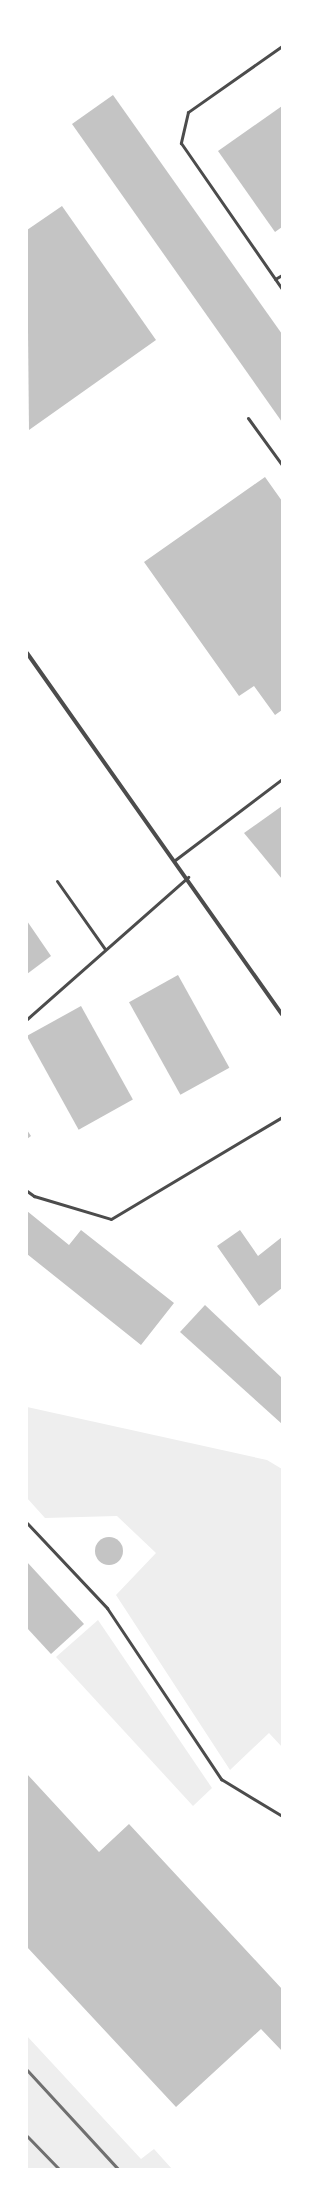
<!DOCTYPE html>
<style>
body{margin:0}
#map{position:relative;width:309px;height:2196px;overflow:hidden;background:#fff;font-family:Inter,sans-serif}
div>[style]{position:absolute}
.green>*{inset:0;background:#eee}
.building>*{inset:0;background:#c4c4c4;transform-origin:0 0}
.round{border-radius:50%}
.service>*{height:3px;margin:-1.5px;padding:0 1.5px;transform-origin:1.5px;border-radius:1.5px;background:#4c4c4c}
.minor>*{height:4px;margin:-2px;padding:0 2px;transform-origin:2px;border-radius:2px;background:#4c4c4c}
.rail>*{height:3px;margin:-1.5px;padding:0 1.5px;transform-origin:1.5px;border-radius:1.5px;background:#707070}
span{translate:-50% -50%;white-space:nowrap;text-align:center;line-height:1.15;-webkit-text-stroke:3px #fff;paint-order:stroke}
.frame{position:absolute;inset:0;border:28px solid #fff;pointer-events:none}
</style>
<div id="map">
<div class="green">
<i style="clip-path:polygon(27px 1407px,267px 1460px,282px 1469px,282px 1747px,269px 1733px,230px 1770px,116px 1595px,156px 1553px,117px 1516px,45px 1518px,27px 1498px)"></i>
<i style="clip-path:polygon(98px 1620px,212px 1788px,193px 1806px,56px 1657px)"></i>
<i style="clip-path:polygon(27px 2036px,141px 2159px,154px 2149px,172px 2169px,27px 2169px)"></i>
</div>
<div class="building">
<i style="clip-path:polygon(113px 95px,282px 334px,282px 422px,72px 124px)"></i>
<i style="clip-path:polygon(282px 106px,282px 227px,275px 232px,218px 151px)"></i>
<i style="clip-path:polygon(62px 206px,156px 340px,29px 430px,27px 230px)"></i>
<i style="clip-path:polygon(265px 477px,282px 501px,282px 710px,275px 715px,254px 686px,239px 696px,144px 562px)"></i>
<i style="clip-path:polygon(282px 806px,282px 879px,244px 833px)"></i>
<i style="clip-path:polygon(27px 921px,51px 956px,27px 974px)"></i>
<i style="left:178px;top:975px;width:106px;height:56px;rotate:61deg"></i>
<i style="left:81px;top:1006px;width:107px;height:62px;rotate:61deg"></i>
<i style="clip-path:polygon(27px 1130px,31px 1136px,27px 1139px)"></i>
<i style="clip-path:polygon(27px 1211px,69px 1245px,81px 1230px,174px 1303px,141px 1345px,27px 1254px)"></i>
<i style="clip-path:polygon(240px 1230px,258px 1256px,282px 1237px,282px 1288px,259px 1306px,217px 1246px)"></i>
<i style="clip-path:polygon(205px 1305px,282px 1378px,282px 1424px,180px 1332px)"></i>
<i class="round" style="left:95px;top:1537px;width:28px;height:28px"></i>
<i style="clip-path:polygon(27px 1562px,84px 1624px,51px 1654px,27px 1628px)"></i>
<i style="clip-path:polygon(27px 1774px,99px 1852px,129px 1824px,282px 1989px,282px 2051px,261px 2029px,176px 2107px,27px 1947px)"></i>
</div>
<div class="service">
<i style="left:282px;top:46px;width:115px;rotate:144.9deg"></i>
<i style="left:188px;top:112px;width:32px;rotate:103deg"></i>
<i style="left:181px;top:143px;width:178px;rotate:55.3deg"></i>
<i style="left:275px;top:279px;width:8px;rotate:-30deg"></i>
<i style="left:248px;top:418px;width:58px;rotate:54.1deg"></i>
<i style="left:175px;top:860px;width:134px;rotate:-37.1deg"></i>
<i style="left:57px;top:881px;width:83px;rotate:54.8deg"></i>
<i style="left:27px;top:1019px;width:215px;rotate:-41.4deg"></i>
<i style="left:27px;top:1191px;width:9px;rotate:36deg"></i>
<i style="left:34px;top:1196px;width:80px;rotate:16.6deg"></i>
<i style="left:111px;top:1219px;width:199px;rotate:-30.8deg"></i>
<i style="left:27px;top:1523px;width:117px;rotate:46.7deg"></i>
<i style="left:107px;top:1608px;width:206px;rotate:56.3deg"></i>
<i style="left:221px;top:1779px;width:71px;rotate:31.2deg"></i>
</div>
<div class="minor">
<i style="left:27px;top:653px;width:442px;rotate:54.8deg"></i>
</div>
<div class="rail">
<i style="left:27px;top:2070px;width:134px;rotate:47.4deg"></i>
<i style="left:27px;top:2136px;width:46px;rotate:45.9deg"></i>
</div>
<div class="frame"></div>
</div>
